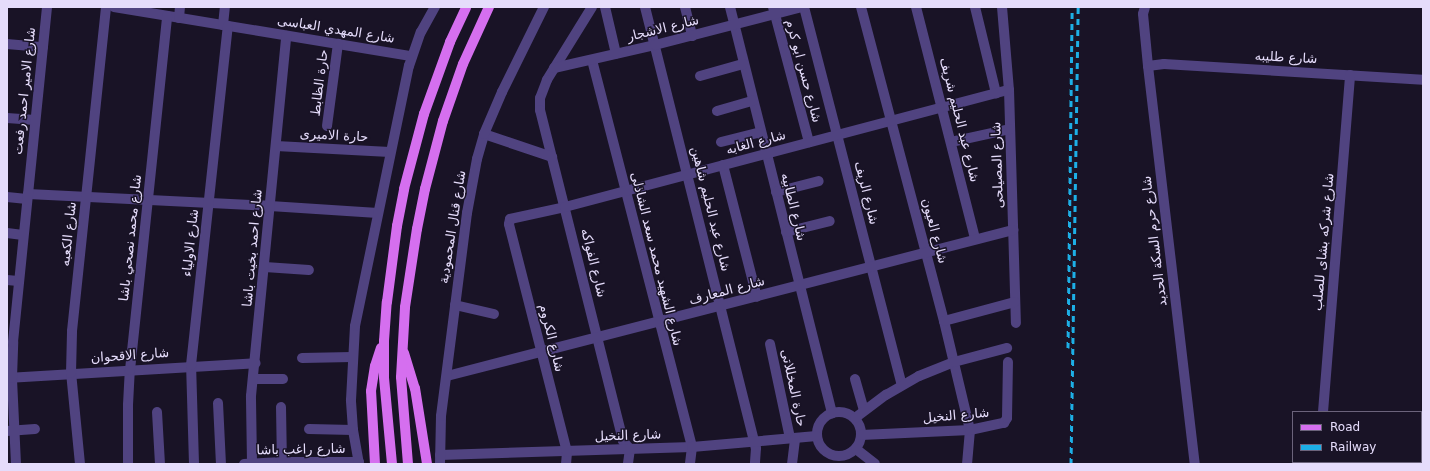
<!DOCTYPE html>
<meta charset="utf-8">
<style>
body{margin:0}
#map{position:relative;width:1430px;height:471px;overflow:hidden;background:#191326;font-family:"DejaVu Sans",Vazirmatn,sans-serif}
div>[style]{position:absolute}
.minor>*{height:10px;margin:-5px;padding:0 5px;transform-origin:5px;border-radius:5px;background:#504380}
.minor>.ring{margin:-5px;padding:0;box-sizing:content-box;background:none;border:10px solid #504380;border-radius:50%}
.major>*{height:10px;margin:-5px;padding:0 5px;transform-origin:5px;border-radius:5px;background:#d56fef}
.rail>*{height:3px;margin-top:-1.5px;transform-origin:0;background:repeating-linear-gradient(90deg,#1dafe6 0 6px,transparent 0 11px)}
span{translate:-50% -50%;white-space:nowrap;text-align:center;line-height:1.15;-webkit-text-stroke:3px #191326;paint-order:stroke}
.street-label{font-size:13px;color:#e5dcfb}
.frame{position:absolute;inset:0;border:8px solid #e5dcfb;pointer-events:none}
.legend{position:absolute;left:1292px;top:411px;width:130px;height:52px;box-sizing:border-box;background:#191326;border:1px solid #6b637b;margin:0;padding:5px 7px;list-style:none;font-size:12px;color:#e5dcfb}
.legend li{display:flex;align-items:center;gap:8px;height:20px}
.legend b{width:20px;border:1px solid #6b637b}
</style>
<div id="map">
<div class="minor">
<i style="left:114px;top:7px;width:301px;rotate:9.4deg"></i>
<i style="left:592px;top:7px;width:86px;rotate:121.7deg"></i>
<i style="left:547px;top:80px;width:19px;rotate:111deg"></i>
<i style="left:540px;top:98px;width:12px;rotate:90deg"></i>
<i style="left:540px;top:110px;width:341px;rotate:75.9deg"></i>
<i style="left:623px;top:441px;width:11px;rotate:49deg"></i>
<i style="left:630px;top:449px;width:15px;rotate:98deg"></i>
<i style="left:605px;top:7px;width:48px;rotate:76.8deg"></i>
<i style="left:645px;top:7px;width:455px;rotate:75.9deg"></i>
<i style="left:756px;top:448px;width:16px;rotate:94deg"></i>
<i style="left:685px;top:7px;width:30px;rotate:76deg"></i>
<i style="left:730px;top:7px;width:419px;rotate:75.9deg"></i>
<i style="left:773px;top:7px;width:140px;rotate:75.1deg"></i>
<i style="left:804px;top:7px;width:390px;rotate:75.5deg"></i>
<i style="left:861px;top:7px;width:325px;rotate:75.2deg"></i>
<i style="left:944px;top:321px;width:112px;rotate:76.6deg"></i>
<i style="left:970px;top:430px;width:34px;rotate:95deg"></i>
<i style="left:916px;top:7px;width:239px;rotate:75.7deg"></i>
<i style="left:975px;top:7px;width:89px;rotate:76.3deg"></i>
<i style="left:1002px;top:7px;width:83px;rotate:85.2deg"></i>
<i style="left:1009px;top:90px;width:233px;rotate:88.3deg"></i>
<i style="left:1145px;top:7px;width:7px;rotate:106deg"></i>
<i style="left:1143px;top:14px;width:52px;rotate:84.5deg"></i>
<i style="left:1148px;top:66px;width:401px;rotate:83.3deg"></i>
<i style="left:179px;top:18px;width:11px;rotate:-85deg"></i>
<i style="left:223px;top:25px;width:18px;rotate:-84deg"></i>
<i style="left:7px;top:44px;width:36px;rotate:5deg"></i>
<i style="left:592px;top:60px;width:400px;rotate:75.5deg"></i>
<i style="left:692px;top:447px;width:17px;rotate:97deg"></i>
<i style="left:1148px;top:66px;width:16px;rotate:-7deg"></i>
<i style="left:1164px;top:64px;width:259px;rotate:3.5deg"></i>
<i style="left:554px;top:68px;width:104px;rotate:-12.8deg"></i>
<i style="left:655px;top:45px;width:152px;rotate:-14.5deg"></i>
<i style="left:700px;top:76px;width:45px;rotate:-15.6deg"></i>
<i style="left:717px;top:111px;width:37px;rotate:-16deg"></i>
<i style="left:7px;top:118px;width:28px;rotate:4deg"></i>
<i style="left:327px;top:126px;width:83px;rotate:-82.4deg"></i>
<i style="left:484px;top:134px;width:72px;rotate:18.7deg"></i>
<i style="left:721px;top:142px;width:41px;rotate:-14deg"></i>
<i style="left:951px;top:142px;width:60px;rotate:-12.4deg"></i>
<i style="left:276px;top:146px;width:114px;rotate:3deg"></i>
<i style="left:723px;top:165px;width:136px;rotate:75.6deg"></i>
<i style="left:776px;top:192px;width:44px;rotate:-14.3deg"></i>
<i style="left:28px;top:194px;width:242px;rotate:2.8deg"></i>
<i style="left:270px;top:206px;width:108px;rotate:3.7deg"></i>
<i style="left:7px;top:197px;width:20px;rotate:6deg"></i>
<i style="left:786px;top:232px;width:45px;rotate:-14deg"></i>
<i style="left:7px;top:233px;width:16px;rotate:7deg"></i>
<i style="left:265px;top:267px;width:44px;rotate:3.9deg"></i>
<i style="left:7px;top:280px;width:11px;rotate:5deg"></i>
<i style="left:455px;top:305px;width:40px;rotate:13deg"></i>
<i style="left:944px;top:321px;width:73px;rotate:-15deg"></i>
<i style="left:770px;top:344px;width:96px;rotate:78deg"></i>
<i style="left:302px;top:358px;width:50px;rotate:-1.1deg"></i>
<i style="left:447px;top:376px;width:585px;rotate:-14.46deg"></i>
<i style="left:7px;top:378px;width:249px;rotate:-3.4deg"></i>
<i style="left:253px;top:379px;width:30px"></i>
<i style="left:855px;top:379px;width:32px;rotate:74deg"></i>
<i style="left:218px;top:403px;width:61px;rotate:87.2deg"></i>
<i style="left:281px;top:407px;width:55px;rotate:89deg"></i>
<i style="left:157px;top:412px;width:52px;rotate:86.7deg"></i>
<i style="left:1323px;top:412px;width:338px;rotate:-85.4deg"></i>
<i class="ring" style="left:817px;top:412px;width:34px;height:34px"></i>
<i style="left:855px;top:418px;width:39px;rotate:-37deg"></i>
<i style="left:886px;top:395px;width:38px;rotate:-30deg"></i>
<i style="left:919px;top:376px;width:38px;rotate:-22deg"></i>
<i style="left:954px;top:362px;width:55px;rotate:-14.8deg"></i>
<i style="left:309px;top:429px;width:44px;rotate:1.3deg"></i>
<i style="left:7px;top:431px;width:28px;rotate:-4deg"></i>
<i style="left:861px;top:435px;width:109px;rotate:-2.6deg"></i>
<i style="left:970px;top:430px;width:35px;rotate:-12deg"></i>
<i style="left:1004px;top:423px;width:6px;rotate:-59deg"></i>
<i style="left:1007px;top:418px;width:56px;rotate:-89deg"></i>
<i style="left:856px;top:449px;width:24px;rotate:38deg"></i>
<i style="left:440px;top:455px;width:252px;rotate:-1.8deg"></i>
<i style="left:692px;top:447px;width:125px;rotate:-5deg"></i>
<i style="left:252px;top:463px;width:67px;rotate:-90.9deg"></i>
<i style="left:251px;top:396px;width:362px;rotate:-84.4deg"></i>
<i style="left:16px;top:464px;width:86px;rotate:-92.7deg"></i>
<i style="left:12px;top:378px;width:36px;rotate:-88deg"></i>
<i style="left:13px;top:342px;width:337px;rotate:-84.2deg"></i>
<i style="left:80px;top:464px;width:91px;rotate:-95.6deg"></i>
<i style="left:71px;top:373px;width:42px;rotate:-88.6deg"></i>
<i style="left:72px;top:331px;width:326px;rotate:-84deg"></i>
<i style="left:128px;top:464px;width:59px;rotate:-90deg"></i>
<i style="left:128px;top:405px;width:35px;rotate:-87deg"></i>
<i style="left:130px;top:370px;width:356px;rotate:-84deg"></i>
<i style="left:194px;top:464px;width:99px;rotate:-91.7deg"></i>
<i style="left:191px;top:365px;width:341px;rotate:-83.8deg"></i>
<i style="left:244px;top:464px;width:38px;rotate:-3deg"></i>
<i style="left:282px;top:462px;width:77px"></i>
<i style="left:359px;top:464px;width:35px;rotate:-100deg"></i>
<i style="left:353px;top:430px;width:30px;rotate:-94deg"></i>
<i style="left:351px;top:400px;width:74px;rotate:-86.9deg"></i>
<i style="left:355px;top:326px;width:266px;rotate:-78.3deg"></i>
<i style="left:409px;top:66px;width:36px;rotate:-71deg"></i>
<i style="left:421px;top:32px;width:29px;rotate:-61deg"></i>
<i style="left:440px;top:464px;width:48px;rotate:-88.8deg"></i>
<i style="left:441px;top:416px;width:205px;rotate:-82.7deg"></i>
<i style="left:467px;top:213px;width:55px;rotate:-79.5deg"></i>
<i style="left:477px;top:159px;width:26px;rotate:-74deg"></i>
<i style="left:484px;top:134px;width:46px;rotate:-66.8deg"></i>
<i style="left:502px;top:92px;width:95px;rotate:-63.7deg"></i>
<i style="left:566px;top:464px;width:12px;rotate:-85deg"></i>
<i style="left:567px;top:452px;width:235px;rotate:-104.3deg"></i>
<i style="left:509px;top:224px;width:5px;rotate:-79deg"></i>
<i style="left:510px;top:219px;width:56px;rotate:-12.3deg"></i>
<i style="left:565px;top:207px;width:459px;rotate:-14.8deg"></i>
<i style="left:792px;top:464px;width:26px;rotate:-83deg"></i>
<i style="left:1319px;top:464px;width:2px;rotate:-90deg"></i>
</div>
<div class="major">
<i style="left:404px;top:353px;width:37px;rotate:73deg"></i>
<i style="left:415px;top:388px;width:77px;rotate:81deg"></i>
<i style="left:375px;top:464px;width:73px;rotate:-93.1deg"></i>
<i style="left:371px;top:391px;width:25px;rotate:-81deg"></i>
<i style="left:375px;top:366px;width:19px;rotate:-72deg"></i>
<i style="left:392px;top:464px;width:87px;rotate:-95.3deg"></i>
<i style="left:384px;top:377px;width:36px;rotate:-90deg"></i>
<i style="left:384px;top:341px;width:39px;rotate:-86deg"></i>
<i style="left:387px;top:302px;width:77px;rotate:-82.5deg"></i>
<i style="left:397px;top:226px;width:38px;rotate:-79deg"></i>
<i style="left:404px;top:189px;width:78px;rotate:-75.1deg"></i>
<i style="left:424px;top:114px;width:77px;rotate:-70.1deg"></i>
<i style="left:450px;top:42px;width:38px;rotate:-65deg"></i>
<i style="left:408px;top:464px;width:87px;rotate:-94.6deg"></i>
<i style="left:401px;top:377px;width:70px;rotate:-86.7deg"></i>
<i style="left:405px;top:307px;width:79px;rotate:-81.3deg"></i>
<i style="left:417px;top:229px;width:41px;rotate:-78.7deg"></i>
<i style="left:425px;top:189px;width:70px;rotate:-75.2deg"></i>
<i style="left:443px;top:121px;width:60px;rotate:-70.7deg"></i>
<i style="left:463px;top:64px;width:63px;rotate:-65.5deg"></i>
</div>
<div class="rail">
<i style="left:1068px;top:348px;width:341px;rotate:-89.3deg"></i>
<i style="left:1071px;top:464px;width:457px;rotate:-89.1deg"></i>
</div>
<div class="street-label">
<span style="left:663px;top:29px;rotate:-14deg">شارع الاشجار</span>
<span style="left:336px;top:30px;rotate:9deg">شارع المهدي العباسى</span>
<span style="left:1286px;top:58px;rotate:3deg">شارع طليبه</span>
<span style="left:803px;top:71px;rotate:75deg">شارع حسن ابو كرم</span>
<span style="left:320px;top:83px;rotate:-83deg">حارة الظابط</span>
<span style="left:25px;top:91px;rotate:-84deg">شارع الامير احمد رفعت</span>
<span style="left:959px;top:120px;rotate:76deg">شارع عبد الحليم شريف</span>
<span style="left:334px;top:136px;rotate:3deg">حارة الاميرى</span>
<span style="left:756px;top:143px;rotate:-15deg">شارع الغابه</span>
<span style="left:998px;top:165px;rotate:-92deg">شارع المصيلحى</span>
<span style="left:866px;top:193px;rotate:76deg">شارع الريف</span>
<span style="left:793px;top:207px;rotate:76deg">شارع الطابيه</span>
<span style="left:710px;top:209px;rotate:76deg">شارع عبد الحليم شاهين</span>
<span style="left:453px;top:227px;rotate:-81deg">شارع قنال المحمودية</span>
<span style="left:934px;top:231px;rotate:75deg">شارع العيون</span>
<span style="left:69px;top:234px;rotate:-84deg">شارع الكعبه</span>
<span style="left:131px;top:238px;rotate:-84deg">شارع محمد نصحي باشا</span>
<span style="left:1155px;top:241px;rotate:-97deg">شارع حرم السكة الحديد</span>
<span style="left:1324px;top:242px;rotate:-85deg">شارع شركه بشاى للصلب</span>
<span style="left:191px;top:243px;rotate:-84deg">شارع الاولياء</span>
<span style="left:253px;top:248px;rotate:-85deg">شارع احمد بخيت باشا</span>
<span style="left:656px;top:259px;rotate:76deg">شارع الشهيد محمد سعد الشاذلى</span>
<span style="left:593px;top:263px;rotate:76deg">شارع الفواكه</span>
<span style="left:727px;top:291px;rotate:-15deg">شارع المعارف</span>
<span style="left:551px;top:338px;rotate:76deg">شارع الكروم</span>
<span style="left:130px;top:356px;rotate:-4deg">شارع الاقحوان</span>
<span style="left:793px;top:388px;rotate:78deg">حارة المخللاتى</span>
<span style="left:956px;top:416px;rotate:-5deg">شارع النخيل</span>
<span style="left:628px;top:436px;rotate:-2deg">شارع النخيل</span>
<span style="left:301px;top:450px;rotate:-1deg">شارع راغب باشا</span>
</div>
<div class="frame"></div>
<ul class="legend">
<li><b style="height:5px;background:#d56fef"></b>Road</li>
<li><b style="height:5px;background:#1dafe6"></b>Railway</li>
</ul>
</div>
